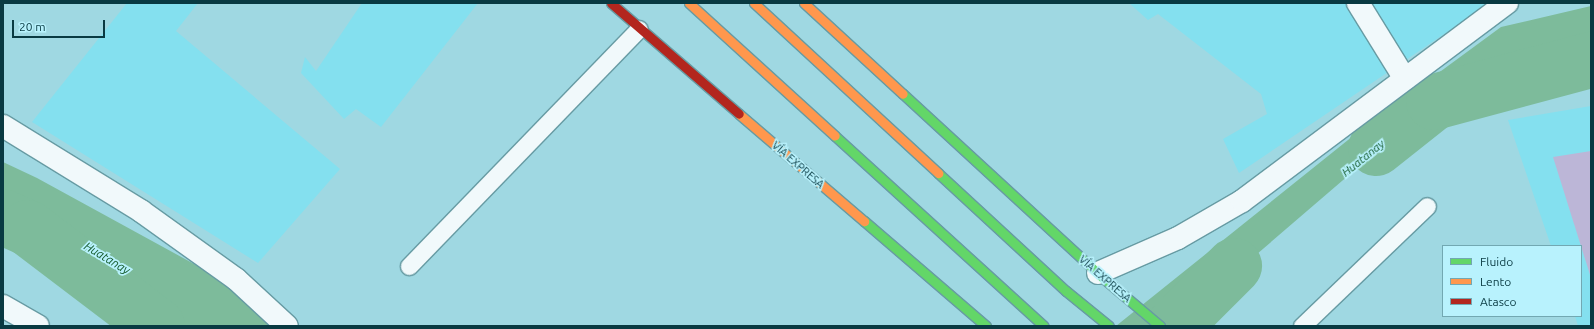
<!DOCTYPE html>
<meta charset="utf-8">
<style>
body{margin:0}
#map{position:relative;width:1594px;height:329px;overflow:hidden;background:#9fd8e2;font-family:Ubuntu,sans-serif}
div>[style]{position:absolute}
.built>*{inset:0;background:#84e0ef}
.green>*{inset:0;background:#bcb6d7}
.water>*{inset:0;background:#7dbb9b}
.river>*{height:56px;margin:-28px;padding:0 28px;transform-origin:28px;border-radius:28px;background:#7dbb9b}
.roads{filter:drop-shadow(1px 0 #679ba3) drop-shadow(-1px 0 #679ba3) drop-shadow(0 1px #679ba3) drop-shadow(0 -1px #679ba3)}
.lane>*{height:17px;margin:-8.5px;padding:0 8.5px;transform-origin:8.5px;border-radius:8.5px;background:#f1f9fb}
.street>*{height:22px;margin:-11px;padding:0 11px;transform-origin:11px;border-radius:11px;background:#f1f9fb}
.fast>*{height:9px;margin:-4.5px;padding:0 4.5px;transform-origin:4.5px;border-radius:4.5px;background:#63d668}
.slow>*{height:9px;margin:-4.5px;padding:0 4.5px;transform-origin:4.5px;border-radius:4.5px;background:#ff974d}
.jam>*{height:9px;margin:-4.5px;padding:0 4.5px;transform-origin:4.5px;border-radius:4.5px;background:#b3261e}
span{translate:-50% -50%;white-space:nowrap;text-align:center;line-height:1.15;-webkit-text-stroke:3.5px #b8f2fd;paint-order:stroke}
.street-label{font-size:11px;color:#093a42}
.water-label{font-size:12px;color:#145a2b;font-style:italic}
.frame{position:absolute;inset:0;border:4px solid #093a42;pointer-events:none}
.legend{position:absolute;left:1442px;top:245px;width:140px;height:72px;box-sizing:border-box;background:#b8f2fd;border:1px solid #72a8b2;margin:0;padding:5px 7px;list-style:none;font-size:12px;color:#093a42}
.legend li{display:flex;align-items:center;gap:8px;height:20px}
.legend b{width:20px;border:1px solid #72a8b2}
.scale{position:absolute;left:12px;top:20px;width:93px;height:18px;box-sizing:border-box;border:2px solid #093a42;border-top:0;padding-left:5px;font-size:12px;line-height:14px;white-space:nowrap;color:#093a42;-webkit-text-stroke:3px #b8f2fd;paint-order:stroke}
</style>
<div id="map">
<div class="built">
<i style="clip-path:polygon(127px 3px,198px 3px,176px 31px,340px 169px,258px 263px,32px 122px)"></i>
<i style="clip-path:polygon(362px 3px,478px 3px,381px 127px,356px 109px,344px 119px,301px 73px,305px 57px,316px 71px)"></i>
<i style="clip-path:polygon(1129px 3px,1487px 3px,1487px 5px,1239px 173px,1223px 139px,1267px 114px,1261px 94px,1158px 14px,1148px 20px)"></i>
<i style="clip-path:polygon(1591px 106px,1591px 326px,1578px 326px,1575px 316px,1581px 316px,1581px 246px,1551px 246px,1508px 120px)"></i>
</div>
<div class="green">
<i style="clip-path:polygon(1591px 151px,1591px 278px,1553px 157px)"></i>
</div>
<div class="water">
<i style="clip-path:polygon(1591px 6px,1591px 67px,1528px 77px,1434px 102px,1179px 321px,1172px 326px,1116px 326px,1358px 132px,1501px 27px)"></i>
<i style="clip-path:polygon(3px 162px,37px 178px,227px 282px,269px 326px,157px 326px,28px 228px,3px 217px)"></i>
</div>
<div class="river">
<i style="left:1376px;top:148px;width:74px;rotate:-38.4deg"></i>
<i style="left:1434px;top:102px;width:163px;rotate:-15deg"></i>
<i style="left:3px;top:217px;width:27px;rotate:24deg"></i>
<i style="left:28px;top:228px;width:162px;rotate:37.2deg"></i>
<i style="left:1174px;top:326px;width:85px;rotate:-45deg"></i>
</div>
<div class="roads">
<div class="lane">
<i style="left:409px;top:266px;width:330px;rotate:-45.9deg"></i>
<i style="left:1302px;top:326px;width:173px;rotate:-43.8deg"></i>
</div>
<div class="street">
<i style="left:1358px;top:3px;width:89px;rotate:58.3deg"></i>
<i style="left:3px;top:126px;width:162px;rotate:31.6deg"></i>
<i style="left:141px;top:211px;width:117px;rotate:35.6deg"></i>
<i style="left:236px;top:279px;width:69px;rotate:42.7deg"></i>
<i style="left:1098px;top:273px;width:87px;rotate:-23.6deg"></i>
<i style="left:1178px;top:238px;width:74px;rotate:-30deg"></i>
<i style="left:1242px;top:201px;width:331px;rotate:-36.8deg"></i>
<i style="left:3px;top:306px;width:40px;rotate:29.7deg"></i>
</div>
<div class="fast">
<i style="left:903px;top:94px;width:270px;rotate:42.6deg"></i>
<i style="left:1102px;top:277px;width:76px;rotate:40.2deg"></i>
<i style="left:835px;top:136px;width:282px;rotate:42.3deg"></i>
<i style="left:938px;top:173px;width:174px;rotate:42.7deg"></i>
<i style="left:1066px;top:291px;width:55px;rotate:39.1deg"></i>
<i style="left:864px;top:221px;width:161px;rotate:40.7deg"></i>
</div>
<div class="slow">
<i style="left:689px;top:3px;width:197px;rotate:42.3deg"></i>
<i style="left:754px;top:3px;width:251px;rotate:42.7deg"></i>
<i style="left:804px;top:3px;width:134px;rotate:42.6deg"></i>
<i style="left:739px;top:114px;width:165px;rotate:40.6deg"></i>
</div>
<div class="jam">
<i style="left:611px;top:3px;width:169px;rotate:40.9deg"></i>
</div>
</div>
<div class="street-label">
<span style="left:798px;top:165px;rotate:41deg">VÍA EXPRESA</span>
<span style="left:1105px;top:279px;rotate:41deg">VÍA EXPRESA</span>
</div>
<div class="water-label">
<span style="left:1363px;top:158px;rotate:-39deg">Huatanay</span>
<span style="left:107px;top:258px;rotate:31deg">Huatanay</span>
</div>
<div class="frame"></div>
<ul class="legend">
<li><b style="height:5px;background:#63d668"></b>Fluido</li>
<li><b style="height:5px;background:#ff974d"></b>Lento</li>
<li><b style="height:5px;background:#b3261e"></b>Atasco</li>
</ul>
<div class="scale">20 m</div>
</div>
